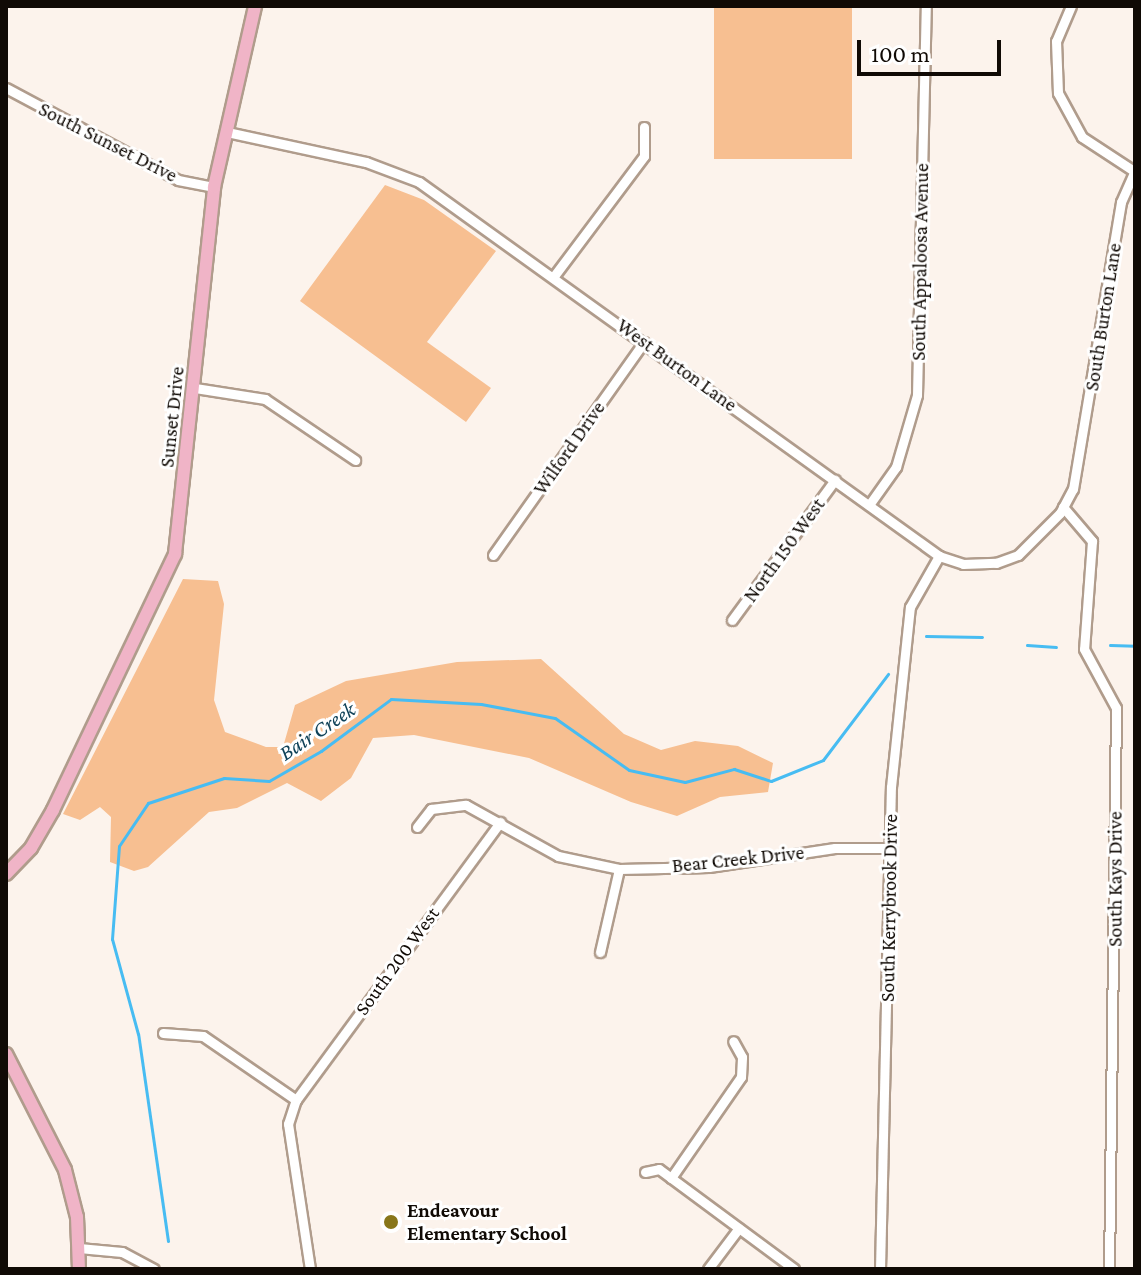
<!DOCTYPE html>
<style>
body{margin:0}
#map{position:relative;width:1141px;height:1275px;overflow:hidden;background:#fcf3ec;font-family:"Crimson Pro",serif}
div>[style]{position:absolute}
.green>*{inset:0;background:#f7bf91;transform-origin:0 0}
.stream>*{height:3px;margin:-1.5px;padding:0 1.5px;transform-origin:1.5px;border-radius:1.5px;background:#47bcf2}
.roads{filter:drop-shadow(2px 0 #b09c8c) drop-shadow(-2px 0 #b09c8c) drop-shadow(0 2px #b09c8c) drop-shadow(0 -2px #b09c8c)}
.minor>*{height:9px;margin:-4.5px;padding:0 4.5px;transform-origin:4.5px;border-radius:4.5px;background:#fff}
.major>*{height:12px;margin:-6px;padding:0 6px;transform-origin:6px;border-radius:6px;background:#f0b4c7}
.dots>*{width:22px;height:22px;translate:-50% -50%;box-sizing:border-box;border:4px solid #fff;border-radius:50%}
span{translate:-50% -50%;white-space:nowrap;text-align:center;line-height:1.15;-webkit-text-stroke:6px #fff;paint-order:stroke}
.street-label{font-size:20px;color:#100a05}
.poi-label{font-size:20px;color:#100a05;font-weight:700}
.left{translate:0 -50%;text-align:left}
.water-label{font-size:22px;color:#104258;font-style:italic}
.frame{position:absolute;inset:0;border:8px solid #100a05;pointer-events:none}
.scale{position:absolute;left:857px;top:40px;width:144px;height:36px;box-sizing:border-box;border:4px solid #100a05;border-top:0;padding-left:10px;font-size:24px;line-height:28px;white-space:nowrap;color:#100a05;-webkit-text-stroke:6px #fff;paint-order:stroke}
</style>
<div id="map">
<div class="green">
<i style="left:714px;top:6px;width:138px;height:153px"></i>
<i style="clip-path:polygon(385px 185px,424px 200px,496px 251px,427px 342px,491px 388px,466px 422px,300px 301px)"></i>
<i style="clip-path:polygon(183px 579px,218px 581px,224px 604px,214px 700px,225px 732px,266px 747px,283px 747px,295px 705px,346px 681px,457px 662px,541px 659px,624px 734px,661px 750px,695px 741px,738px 746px,773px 763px,768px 792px,720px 797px,677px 816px,631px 802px,529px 758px,414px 735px,373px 738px,351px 778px,321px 801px,287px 783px,237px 808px,209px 812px,148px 867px,134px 871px,110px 862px,111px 817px,100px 807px,80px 820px,63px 814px)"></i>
</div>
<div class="stream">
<i style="left:926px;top:636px;width:56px;rotate:1deg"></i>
<i style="left:1027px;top:645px;width:29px;rotate:4deg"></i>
<i style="left:1110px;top:645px;width:25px;rotate:2deg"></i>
<i style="left:168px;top:1241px;width:209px;rotate:-98.2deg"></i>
<i style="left:138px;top:1034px;width:98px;rotate:-105.3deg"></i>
<i style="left:112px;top:939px;width:93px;rotate:-85.7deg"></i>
<i style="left:119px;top:846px;width:52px;rotate:-56deg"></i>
<i style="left:148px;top:803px;width:80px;rotate:-18.2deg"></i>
<i style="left:224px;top:778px;width:45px;rotate:3.8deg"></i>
<i style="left:269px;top:781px;width:60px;rotate:-30deg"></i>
<i style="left:321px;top:751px;width:87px;rotate:-36.6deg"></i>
<i style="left:391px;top:699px;width:90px;rotate:3.2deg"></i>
<i style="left:481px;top:704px;width:75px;rotate:10.7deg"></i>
<i style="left:555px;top:718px;width:90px;rotate:35.1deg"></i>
<i style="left:629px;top:770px;width:57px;rotate:12.1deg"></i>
<i style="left:685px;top:782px;width:51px;rotate:-14.9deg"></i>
<i style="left:734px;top:769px;width:39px;rotate:18deg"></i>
<i style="left:771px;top:781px;width:56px;rotate:-22deg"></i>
<i style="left:823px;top:760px;width:108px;rotate:-52.9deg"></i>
</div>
<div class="roads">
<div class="minor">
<i style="left:1071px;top:6px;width:38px;rotate:113deg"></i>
<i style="left:1056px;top:41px;width:52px;rotate:87.8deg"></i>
<i style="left:1058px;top:93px;width:50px;rotate:61.4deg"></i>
<i style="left:1082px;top:137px;width:62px;rotate:33.2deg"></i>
<i style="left:6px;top:88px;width:195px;rotate:28.1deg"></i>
<i style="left:178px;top:180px;width:37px;rotate:11deg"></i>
<i style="left:227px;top:132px;width:142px;rotate:12.2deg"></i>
<i style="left:366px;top:162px;width:57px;rotate:20.7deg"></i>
<i style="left:419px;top:182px;width:641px;rotate:35.72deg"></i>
<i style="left:939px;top:556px;width:25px;rotate:18deg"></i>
<i style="left:963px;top:564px;width:33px;rotate:-2deg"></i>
<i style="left:996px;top:563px;width:23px;rotate:-20deg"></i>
<i style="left:1018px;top:555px;width:59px;rotate:-45deg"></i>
<i style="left:1060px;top:513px;width:27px;rotate:-62deg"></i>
<i style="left:1073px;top:489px;width:291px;rotate:-80.5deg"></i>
<i style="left:1121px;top:202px;width:34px;rotate:-66deg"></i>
<i style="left:554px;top:276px;width:150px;rotate:-53.1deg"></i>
<i style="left:644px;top:156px;width:29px;rotate:-90deg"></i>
<i style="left:195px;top:388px;width:71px;rotate:8.9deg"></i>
<i style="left:265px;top:399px;width:109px;rotate:34.1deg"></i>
<i style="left:869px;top:505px;width:47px;rotate:-54.6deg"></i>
<i style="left:896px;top:467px;width:75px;rotate:-73.7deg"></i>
<i style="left:917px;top:395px;width:389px;rotate:-88.7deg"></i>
<i style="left:1063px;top:507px;width:45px;rotate:49.5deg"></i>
<i style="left:1092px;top:541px;width:108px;rotate:94.2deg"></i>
<i style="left:1084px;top:649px;width:67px;rotate:61.5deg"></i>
<i style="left:1116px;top:708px;width:561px;rotate:90.71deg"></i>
<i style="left:493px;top:555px;width:261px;rotate:-54.7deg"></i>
<i style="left:732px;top:620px;width:174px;rotate:-53.7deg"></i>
<i style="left:417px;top:827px;width:23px;rotate:-52deg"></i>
<i style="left:431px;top:809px;width:35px;rotate:-7deg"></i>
<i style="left:466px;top:805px;width:105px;rotate:29deg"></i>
<i style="left:558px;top:856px;width:62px;rotate:12deg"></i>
<i style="left:619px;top:869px;width:90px;rotate:-1.3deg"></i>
<i style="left:709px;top:867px;width:127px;rotate:-8.6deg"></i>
<i style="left:835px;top:848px;width:56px"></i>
<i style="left:600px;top:952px;width:85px;rotate:-77.1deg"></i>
<i style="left:163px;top:1033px;width:40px;rotate:4.3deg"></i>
<i style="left:203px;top:1036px;width:113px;rotate:34.5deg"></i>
<i style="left:645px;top:1172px;width:14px;rotate:-12deg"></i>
<i style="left:659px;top:1169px;width:168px;rotate:36.5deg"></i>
<i style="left:671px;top:1178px;width:123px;rotate:-55.3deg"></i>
<i style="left:741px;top:1077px;width:20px;rotate:-87deg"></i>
<i style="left:742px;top:1057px;width:18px;rotate:-119deg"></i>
<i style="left:79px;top:1248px;width:43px;rotate:5.3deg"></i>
<i style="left:122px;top:1252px;width:36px;rotate:28deg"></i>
<i style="left:310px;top:1269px;width:147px;rotate:-98.6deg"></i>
<i style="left:288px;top:1124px;width:25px;rotate:-72deg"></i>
<i style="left:296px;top:1100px;width:345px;rotate:-53.7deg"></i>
<i style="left:708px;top:1269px;width:51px;rotate:-52.9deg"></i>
<i style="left:880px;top:1269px;width:482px;rotate:-88.7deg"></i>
<i style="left:891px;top:787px;width:181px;rotate:-84deg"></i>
<i style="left:910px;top:607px;width:59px;rotate:-60.4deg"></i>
</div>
<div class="major">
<i style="left:6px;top:874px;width:36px;rotate:-46deg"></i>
<i style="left:31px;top:848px;width:44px;rotate:-59.9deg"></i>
<i style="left:53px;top:810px;width:284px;rotate:-64.5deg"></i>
<i style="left:175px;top:554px;width:369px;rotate:-83.9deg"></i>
<i style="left:214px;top:187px;width:186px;rotate:-77.2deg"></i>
<i style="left:6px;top:1054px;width:130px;rotate:63deg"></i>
<i style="left:65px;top:1170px;width:49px;rotate:75.7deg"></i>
<i style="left:77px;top:1217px;width:52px;rotate:87.8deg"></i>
</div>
</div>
<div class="dots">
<i style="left:391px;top:1222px;background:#88761a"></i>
</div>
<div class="street-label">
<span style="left:108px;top:142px;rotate:27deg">South Sunset Drive</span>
<span style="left:920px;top:262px;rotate:-89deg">South Appaloosa Avenue</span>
<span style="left:1103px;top:317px;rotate:-81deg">South Burton Lane</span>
<span style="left:677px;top:365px;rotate:36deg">West Burton Lane</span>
<span style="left:172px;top:417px;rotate:-84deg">Sunset Drive</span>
<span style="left:569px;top:448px;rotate:-55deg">Wilford Drive</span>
<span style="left:784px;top:550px;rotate:-54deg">North 150 West</span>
<span style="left:738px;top:859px;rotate:-6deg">Bear Creek Drive</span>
<span style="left:1115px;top:879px;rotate:-90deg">South Kays Drive</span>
<span style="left:889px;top:908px;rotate:-89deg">South Kerrybrook Drive</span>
<span style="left:397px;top:961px;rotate:-54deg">South 200 West</span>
</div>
<div class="poi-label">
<span class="left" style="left:407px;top:1222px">Endeavour<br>Elementary School</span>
</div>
<div class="water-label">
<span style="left:317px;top:731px;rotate:-34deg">Bair Creek</span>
</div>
<div class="frame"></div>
<div class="scale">100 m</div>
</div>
